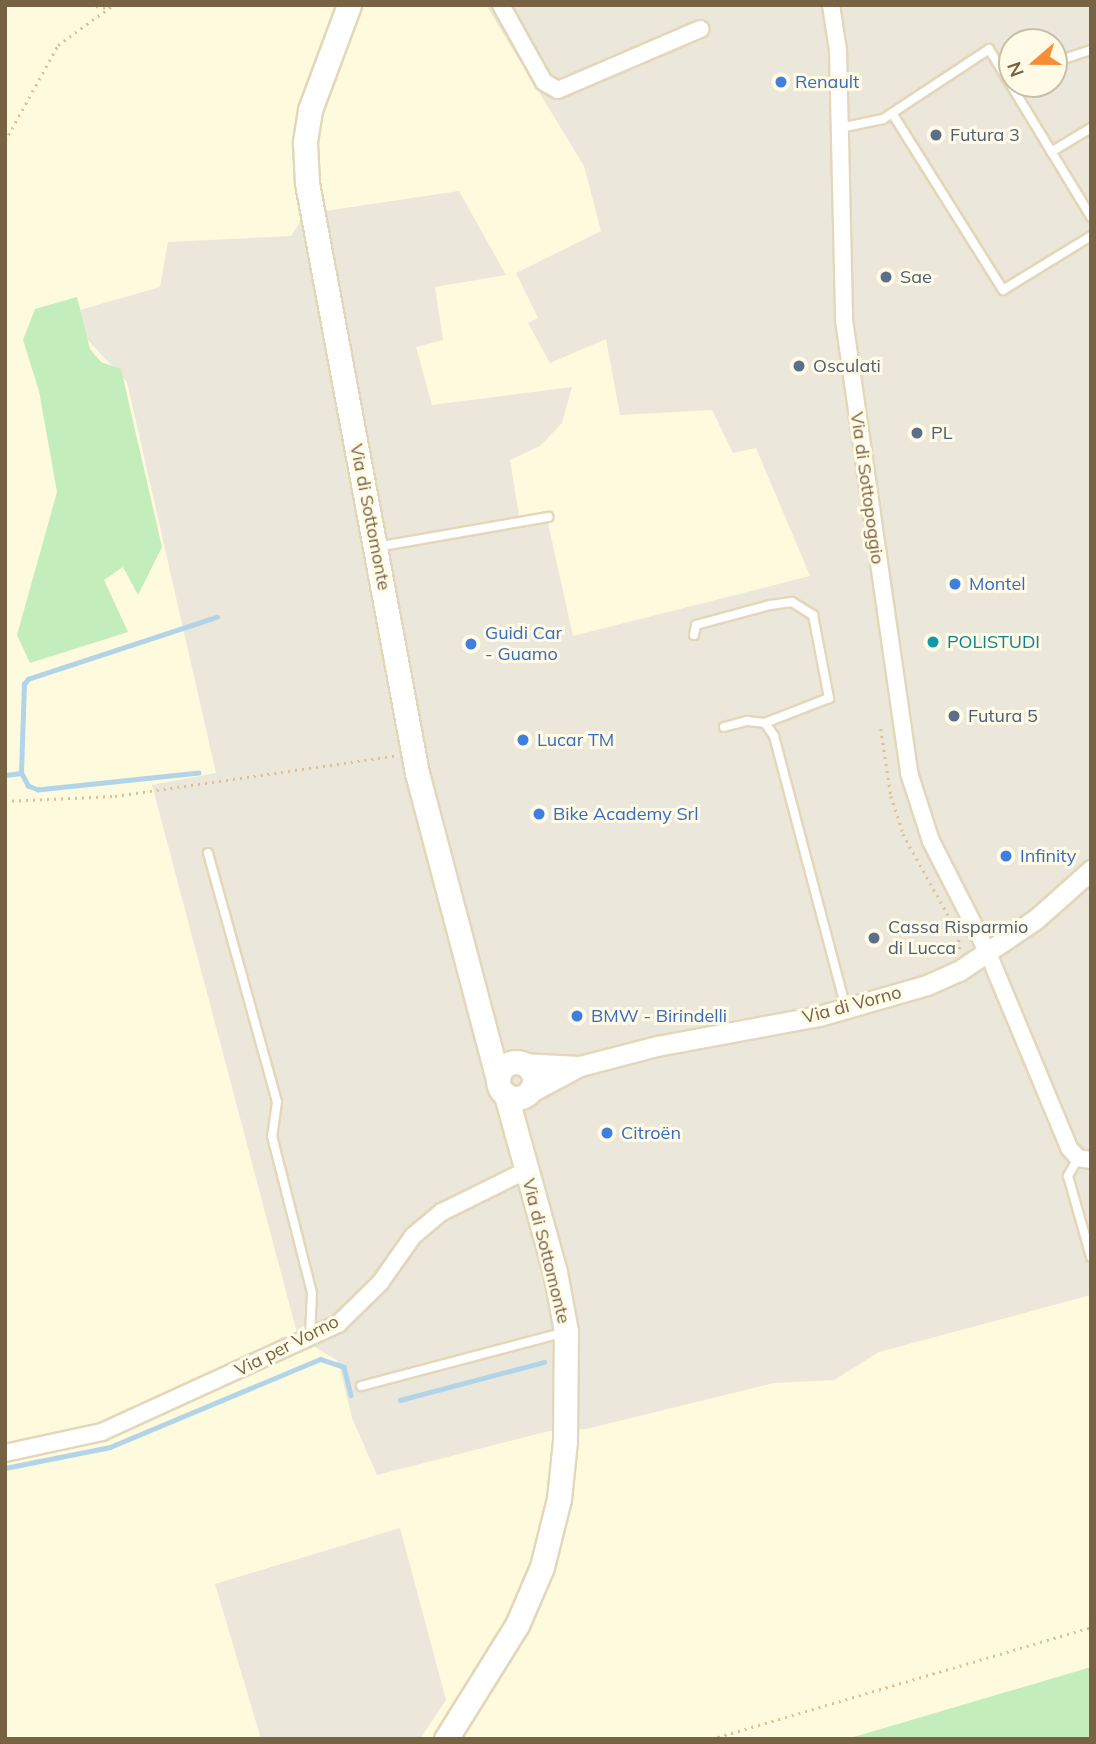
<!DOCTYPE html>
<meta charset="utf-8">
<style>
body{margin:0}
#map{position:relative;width:1096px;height:1744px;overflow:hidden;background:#fefade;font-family:Mulish,sans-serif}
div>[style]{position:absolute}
.industrial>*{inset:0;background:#ece7db}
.green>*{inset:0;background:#c4edbc}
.stream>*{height:4.5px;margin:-2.25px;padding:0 2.25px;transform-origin:2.25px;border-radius:2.25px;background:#b1d4e9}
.path>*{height:2.5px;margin-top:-1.25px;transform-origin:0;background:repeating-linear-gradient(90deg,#dbc197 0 2px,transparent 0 7px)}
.roads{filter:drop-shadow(2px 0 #e3d7ba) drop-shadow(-2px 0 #e3d7ba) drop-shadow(0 2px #e3d7ba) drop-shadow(0 -2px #e3d7ba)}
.service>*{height:8px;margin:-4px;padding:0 4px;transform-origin:4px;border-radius:4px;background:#fff}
.minor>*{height:16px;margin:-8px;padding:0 8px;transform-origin:8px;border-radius:8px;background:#fff}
.tertiary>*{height:19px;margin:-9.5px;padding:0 9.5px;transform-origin:9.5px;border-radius:9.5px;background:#fff}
.secondary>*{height:23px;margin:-11.5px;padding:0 11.5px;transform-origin:11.5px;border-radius:11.5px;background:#fff}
.secondary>.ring{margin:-11.5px;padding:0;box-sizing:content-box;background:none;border:23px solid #fff;border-radius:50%}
.dots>*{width:19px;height:19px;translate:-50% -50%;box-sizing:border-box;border:4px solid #fffbe7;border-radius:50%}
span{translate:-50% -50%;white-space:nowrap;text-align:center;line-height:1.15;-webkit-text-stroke:6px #fffbe7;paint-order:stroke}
.shop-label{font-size:18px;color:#366cbe}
.left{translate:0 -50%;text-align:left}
.service-label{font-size:18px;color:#4e5e75}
.street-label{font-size:18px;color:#776244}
.culture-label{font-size:18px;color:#0d838f}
.frame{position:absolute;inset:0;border:7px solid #776244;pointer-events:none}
.north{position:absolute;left:998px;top:28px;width:70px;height:70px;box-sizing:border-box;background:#fffbe7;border:2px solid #c9bea6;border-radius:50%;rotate:250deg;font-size:19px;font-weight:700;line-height:28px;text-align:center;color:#776244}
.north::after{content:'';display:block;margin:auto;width:24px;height:32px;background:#f58e37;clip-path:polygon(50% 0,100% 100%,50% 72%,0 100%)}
</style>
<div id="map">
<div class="industrial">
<i style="clip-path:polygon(evenodd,486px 5px,1091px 5px,1091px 1295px,879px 1352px,834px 1380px,774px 1383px,586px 1429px,549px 1431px,377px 1475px,352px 1418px,338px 1361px,298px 1337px,152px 785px,216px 773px,127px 382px,86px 338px,80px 310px,160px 287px,168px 242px,291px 236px,305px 214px,459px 191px,506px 275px,435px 287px,443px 340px,416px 347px,432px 405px,572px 387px,562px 423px,540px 446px,510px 460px,519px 516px,548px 523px,573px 636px,810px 576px,756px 448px,733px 453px,712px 410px,620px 415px,606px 339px,550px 363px,528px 323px,538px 318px,516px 273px,601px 231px,584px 166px,486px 5px,1012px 42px,1054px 42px,1054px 84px,1012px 84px,1012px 42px)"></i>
<i style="clip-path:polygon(400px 1528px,446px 1700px,420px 1739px,261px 1739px,215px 1584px)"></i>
</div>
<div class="green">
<i style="clip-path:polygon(77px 297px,90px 349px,101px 362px,121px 369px,162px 547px,138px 595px,123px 567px,104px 580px,128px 632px,30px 663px,17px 635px,57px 492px,39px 391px,23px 340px,35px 309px)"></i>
<i style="clip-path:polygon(1091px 1667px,1091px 1739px,847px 1739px)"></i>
</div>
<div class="stream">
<i style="left:199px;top:773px;width:162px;rotate:174deg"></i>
<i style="left:38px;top:790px;width:11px;rotate:-158deg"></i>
<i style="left:28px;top:786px;width:15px;rotate:-118deg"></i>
<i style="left:21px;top:773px;width:89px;rotate:-88.1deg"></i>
<i style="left:24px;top:684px;width:6px;rotate:-51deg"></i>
<i style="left:28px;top:679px;width:199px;rotate:-18.2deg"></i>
<i style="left:5px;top:775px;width:16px;rotate:-7deg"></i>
<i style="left:400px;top:1400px;width:149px;rotate:-14.8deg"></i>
<i style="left:5px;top:1468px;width:107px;rotate:-11.3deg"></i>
<i style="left:110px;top:1447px;width:228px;rotate:-22.7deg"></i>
<i style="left:320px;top:1359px;width:25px;rotate:18deg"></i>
<i style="left:344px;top:1367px;width:29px;rotate:76deg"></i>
</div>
<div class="path">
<i style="left:89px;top:5px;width:19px;rotate:9deg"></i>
<i style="left:5px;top:141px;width:110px;rotate:-61.1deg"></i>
<i style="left:58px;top:45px;width:68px;rotate:-36deg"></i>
<i style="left:881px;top:729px;width:68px;rotate:81.5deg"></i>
<i style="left:891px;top:796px;width:40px;rotate:72deg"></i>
<i style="left:903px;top:834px;width:113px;rotate:60.9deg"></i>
<i style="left:958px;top:933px;width:16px;rotate:83deg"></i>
<i style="left:5px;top:801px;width:110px;rotate:-2.6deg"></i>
<i style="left:115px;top:796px;width:282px;rotate:-8.2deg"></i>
<i style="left:711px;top:1739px;width:396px;rotate:-16.4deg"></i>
</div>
<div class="roads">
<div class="service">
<i style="left:1054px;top:62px;width:39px;rotate:-18deg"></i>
<i style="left:892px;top:113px;width:209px;rotate:57.9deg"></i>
<i style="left:1003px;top:290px;width:103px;rotate:-31.5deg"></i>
<i style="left:840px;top:128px;width:44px;rotate:-11.8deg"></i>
<i style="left:883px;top:119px;width:127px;rotate:-33.4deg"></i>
<i style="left:989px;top:49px;width:197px;rotate:58.7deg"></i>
<i style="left:1051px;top:152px;width:47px;rotate:-31deg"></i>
<i style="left:376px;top:547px;width:175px;rotate:-9.9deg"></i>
<i style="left:694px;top:635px;width:10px;rotate:-79deg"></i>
<i style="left:696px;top:625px;width:77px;rotate:-15.1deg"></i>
<i style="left:770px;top:605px;width:22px;rotate:-8deg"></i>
<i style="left:792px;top:602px;width:25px;rotate:32deg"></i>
<i style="left:813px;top:615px;width:85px;rotate:79.1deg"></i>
<i style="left:829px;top:698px;width:69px;rotate:158.7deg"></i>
<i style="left:724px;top:727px;width:24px;rotate:-15deg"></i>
<i style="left:747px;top:721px;width:18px;rotate:6deg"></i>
<i style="left:765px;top:723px;width:16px;rotate:55deg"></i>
<i style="left:774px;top:736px;width:282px;rotate:75.2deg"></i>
<i style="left:208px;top:853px;width:258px;rotate:74.5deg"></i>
<i style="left:277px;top:1102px;width:34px;rotate:98deg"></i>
<i style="left:272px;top:1136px;width:162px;rotate:75.7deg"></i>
<i style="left:312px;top:1293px;width:43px;rotate:92.7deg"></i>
<i style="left:1078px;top:1158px;width:21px;rotate:119deg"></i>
<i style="left:1068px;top:1176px;width:84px;rotate:74.1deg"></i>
<i style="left:361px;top:1386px;width:211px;rotate:-14.8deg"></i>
</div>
<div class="minor">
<i style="left:501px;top:5px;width:88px;rotate:60.8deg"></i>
<i style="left:544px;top:82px;width:16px;rotate:30deg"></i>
<i style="left:558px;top:90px;width:155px;rotate:-23.2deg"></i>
<i style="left:831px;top:5px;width:46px;rotate:81.2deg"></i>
<i style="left:838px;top:50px;width:270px;rotate:88.7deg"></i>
<i style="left:844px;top:320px;width:458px;rotate:81.8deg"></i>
<i style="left:909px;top:773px;width:71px;rotate:72.1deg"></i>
<i style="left:931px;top:841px;width:126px;rotate:63deg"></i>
<i style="left:988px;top:953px;width:211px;rotate:67.4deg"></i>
<i style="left:1069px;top:1148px;width:13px;rotate:48deg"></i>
<i style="left:1078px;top:1158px;width:13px;rotate:9deg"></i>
<i style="left:5px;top:1453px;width:99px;rotate:-12.2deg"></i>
<i style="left:102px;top:1432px;width:260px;rotate:-24.6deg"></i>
<i style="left:338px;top:1324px;width:59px;rotate:-44.3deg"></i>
<i style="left:380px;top:1283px;width:57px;rotate:-54.9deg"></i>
<i style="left:413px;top:1236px;width:38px;rotate:-40deg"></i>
<i style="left:442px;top:1212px;width:95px;rotate:-26.3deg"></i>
</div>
<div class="tertiary">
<i style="left:520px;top:1063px;width:59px;rotate:2.9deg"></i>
<i style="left:529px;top:1093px;width:58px;rotate:-27.9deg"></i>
<i style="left:580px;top:1066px;width:80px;rotate:-14.6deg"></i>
<i style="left:657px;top:1046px;width:165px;rotate:-10.5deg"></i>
<i style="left:819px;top:1016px;width:112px;rotate:-16deg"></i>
<i style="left:927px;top:985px;width:35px;rotate:-24deg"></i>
<i style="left:959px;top:971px;width:93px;rotate:-34deg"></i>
<i style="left:1036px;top:919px;width:74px;rotate:-41.7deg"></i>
</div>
<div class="secondary">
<i style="left:349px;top:5px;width:112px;rotate:110.4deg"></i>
<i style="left:310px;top:110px;width:33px;rotate:99deg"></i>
<i style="left:305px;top:143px;width:40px;rotate:87.1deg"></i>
<i style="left:307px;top:183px;width:600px;rotate:79.44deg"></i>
<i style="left:417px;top:773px;width:317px;rotate:75.2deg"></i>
<i class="ring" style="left:498px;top:1062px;width:13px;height:13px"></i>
<i style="left:446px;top:1739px;width:134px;rotate:-58.1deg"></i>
<i style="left:517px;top:1625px;width:63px;rotate:-66.7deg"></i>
<i style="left:542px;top:1567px;width:70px;rotate:-76deg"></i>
<i style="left:559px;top:1499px;width:58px;rotate:-84.1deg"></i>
<i style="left:565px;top:1441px;width:110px;rotate:-89.5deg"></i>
<i style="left:566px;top:1331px;width:60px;rotate:-100.6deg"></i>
<i style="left:555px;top:1272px;width:184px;rotate:-105.5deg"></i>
</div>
</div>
<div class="dots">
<i style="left:781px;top:82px;background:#3f7fe0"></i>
<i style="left:936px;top:135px;background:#5c6f8a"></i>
<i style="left:886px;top:277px;background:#5c6f8a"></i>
<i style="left:799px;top:366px;background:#5c6f8a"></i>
<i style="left:917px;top:433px;background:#5c6f8a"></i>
<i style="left:955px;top:584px;background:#3f7fe0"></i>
<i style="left:933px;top:642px;background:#0f9aa8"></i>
<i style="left:471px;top:644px;background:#3f7fe0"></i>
<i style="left:954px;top:716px;background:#5c6f8a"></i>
<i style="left:523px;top:740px;background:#3f7fe0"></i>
<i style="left:539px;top:814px;background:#3f7fe0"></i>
<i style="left:1006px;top:856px;background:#3f7fe0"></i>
<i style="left:874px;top:938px;background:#5c6f8a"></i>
<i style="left:577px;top:1016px;background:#3f7fe0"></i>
<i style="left:607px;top:1133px;background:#3f7fe0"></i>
</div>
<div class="shop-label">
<span class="left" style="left:795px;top:82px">Renault</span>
<span class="left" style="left:969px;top:584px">Montel</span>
<span class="left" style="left:485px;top:644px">Guidi Car<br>- Guamo</span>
<span class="left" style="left:537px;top:740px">Lucar TM</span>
<span class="left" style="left:553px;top:814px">Bike Academy Srl</span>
<span class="left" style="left:1020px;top:856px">Infinity</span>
<span class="left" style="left:591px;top:1016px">BMW - Birindelli</span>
<span class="left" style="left:621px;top:1133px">Citroën</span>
</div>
<div class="service-label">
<span class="left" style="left:950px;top:135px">Futura 3</span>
<span class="left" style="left:900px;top:277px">Sae</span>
<span class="left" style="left:813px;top:366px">Osculati</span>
<span class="left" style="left:931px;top:433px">PL</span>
<span class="left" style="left:968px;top:716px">Futura 5</span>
<span class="left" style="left:888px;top:938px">Cassa Risparmio<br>di Lucca</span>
</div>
<div class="street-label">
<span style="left:867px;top:488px;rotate:82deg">Via di Sottopoggio</span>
<span style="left:370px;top:517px;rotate:79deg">Via di Sottomonte</span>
<span style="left:852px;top:1005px;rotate:-15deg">Via di Vorno</span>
<span style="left:546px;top:1251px;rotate:76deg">Via di Sottomonte</span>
<span style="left:287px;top:1346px;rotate:-27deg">Via per Vorno</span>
</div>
<div class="culture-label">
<span class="left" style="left:947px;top:642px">POLISTUDI</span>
</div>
<div class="frame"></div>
<div class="north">N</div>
</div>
